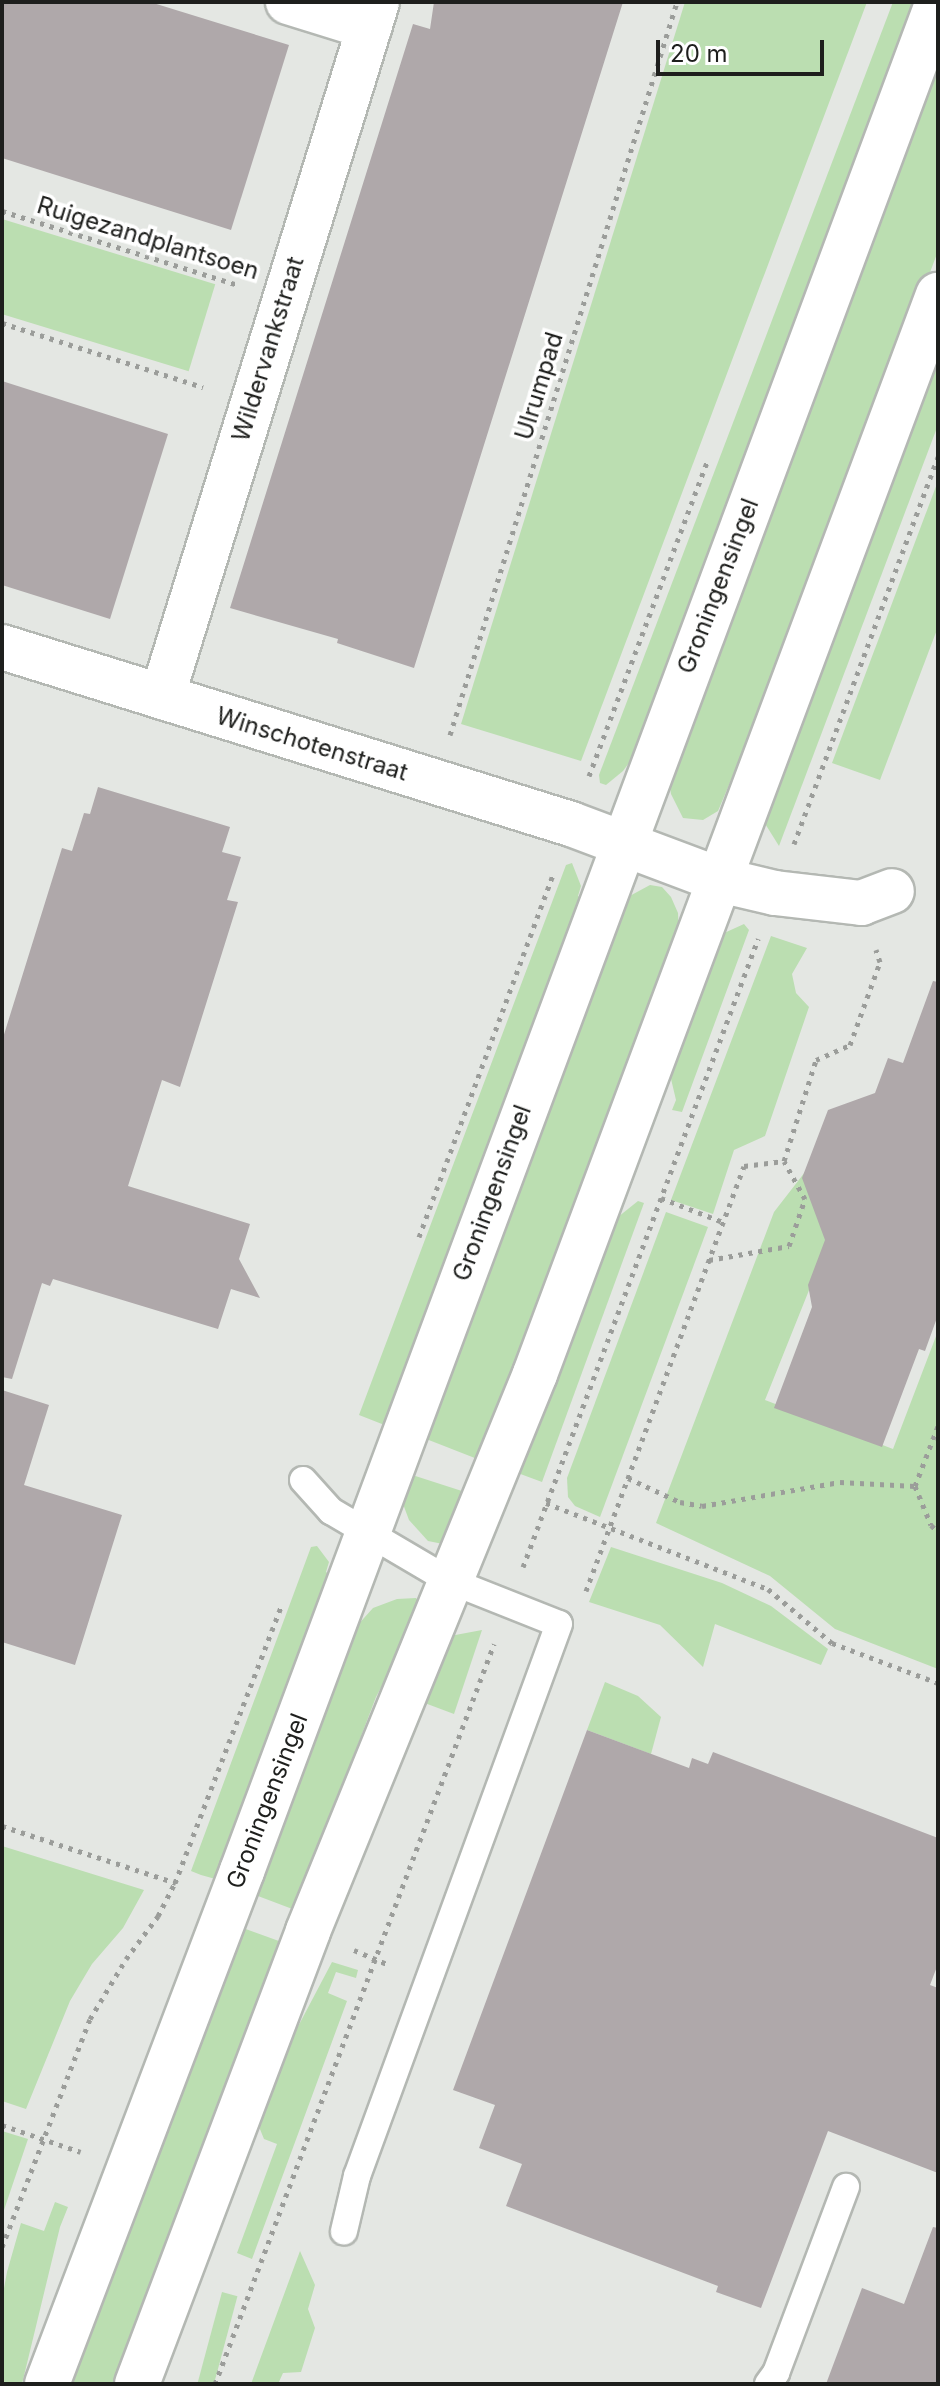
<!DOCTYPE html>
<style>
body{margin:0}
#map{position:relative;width:940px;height:2386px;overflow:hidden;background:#e4e7e3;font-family:Inter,sans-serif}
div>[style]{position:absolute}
.green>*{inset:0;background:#bbdeb1;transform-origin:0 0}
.building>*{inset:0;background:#afa8aa}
.path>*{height:5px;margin-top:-2.5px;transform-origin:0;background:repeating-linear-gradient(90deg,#9b9d9a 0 4px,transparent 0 10px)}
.roads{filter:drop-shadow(2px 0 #b4b8b3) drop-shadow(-2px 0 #b4b8b3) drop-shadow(0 2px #b4b8b3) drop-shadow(0 -2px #b4b8b3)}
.lane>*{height:26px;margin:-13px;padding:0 13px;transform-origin:13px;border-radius:13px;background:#fff}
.street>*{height:44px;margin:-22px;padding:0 22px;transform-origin:22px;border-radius:22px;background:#fff}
.secondary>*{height:44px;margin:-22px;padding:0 22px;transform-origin:22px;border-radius:22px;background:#fff}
span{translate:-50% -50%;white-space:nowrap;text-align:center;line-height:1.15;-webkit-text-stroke:7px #fff;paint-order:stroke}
.street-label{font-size:24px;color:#1e1f1d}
.frame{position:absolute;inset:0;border:4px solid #1e1f1d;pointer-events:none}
.scale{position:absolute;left:656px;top:40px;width:168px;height:36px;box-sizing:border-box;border:4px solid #1e1f1d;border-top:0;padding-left:10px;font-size:24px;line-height:28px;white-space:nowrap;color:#1e1f1d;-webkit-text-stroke:6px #fff;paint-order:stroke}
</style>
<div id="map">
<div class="green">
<i style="clip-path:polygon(685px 2px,867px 2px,581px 761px,461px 724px)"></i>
<i style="clip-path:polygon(893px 2px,918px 2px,637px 752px,623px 771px,606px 785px,600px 783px,599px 775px)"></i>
<i style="clip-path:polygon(938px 42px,938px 251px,765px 714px,745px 747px,718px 811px,703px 820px,683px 818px,671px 794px,668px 776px)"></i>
<i style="left:2px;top:219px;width:223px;height:91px;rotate:17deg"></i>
<i style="clip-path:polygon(938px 340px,938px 425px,779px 846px,764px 822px)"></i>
<i style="clip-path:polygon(938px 481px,938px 627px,880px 780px,832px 763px)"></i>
<i style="clip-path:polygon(572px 863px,581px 886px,578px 896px,583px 899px,387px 1426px,359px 1415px,566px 865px)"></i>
<i style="clip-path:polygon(650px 885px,662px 887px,671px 897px,678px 913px,679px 937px,485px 1462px,416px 1435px,626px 898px)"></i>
<i style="clip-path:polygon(744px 924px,749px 930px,682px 1112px,672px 1110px,676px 1100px,667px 1062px,722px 934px)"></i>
<i style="clip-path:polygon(771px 936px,807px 948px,792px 974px,796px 993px,809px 1007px,765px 1136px,734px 1150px,713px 1214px,671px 1200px)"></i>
<i style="clip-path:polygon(866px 1148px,765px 1400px,893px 1449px,938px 1331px,938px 1669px,835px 1629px,770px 1576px,656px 1523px,774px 1212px,805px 1172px)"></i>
<i style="clip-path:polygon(638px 1201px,644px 1203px,542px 1482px,515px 1472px,608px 1225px)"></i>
<i style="clip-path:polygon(666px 1212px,708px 1227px,600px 1517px,575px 1506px,568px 1497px,567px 1478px)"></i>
<i style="clip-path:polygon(403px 1472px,465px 1492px,443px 1544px,428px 1541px,409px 1520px,403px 1504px)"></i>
<i style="clip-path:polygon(317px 1546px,329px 1562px,326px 1572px,330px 1575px,219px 1880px,201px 1875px,191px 1871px,311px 1547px)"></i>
<i style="clip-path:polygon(611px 1547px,722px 1583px,771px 1606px,828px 1649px,821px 1665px,715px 1624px,703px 1667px,660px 1625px,589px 1602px)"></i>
<i style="clip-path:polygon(416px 1598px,419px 1602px,408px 1636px,376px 1697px,295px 1910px,245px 1891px,355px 1628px,373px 1608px,397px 1599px)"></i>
<i style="clip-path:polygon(482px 1630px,454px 1714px,422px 1702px,450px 1636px)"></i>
<i style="clip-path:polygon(605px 1682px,638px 1696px,661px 1717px,651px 1754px,587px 1730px)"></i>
<i style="clip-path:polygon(2px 1846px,144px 1890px,123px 1928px,92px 1964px,70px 2001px,26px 2109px,2px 2101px)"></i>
<i style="left:232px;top:1924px;width:55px;height:491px;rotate:20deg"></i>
<i style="clip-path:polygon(332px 1962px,358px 1970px,356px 1978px,336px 1972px,328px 1993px,347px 2001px,252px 2259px,237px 2253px,277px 2144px,264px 2139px,253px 2112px)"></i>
<i style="clip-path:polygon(2px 2131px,28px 2139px,2px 2216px)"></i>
<i style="clip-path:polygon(55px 2202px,68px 2207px,60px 2227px,22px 2384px,2px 2384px,2px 2299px,7px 2272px,21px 2223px,44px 2231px)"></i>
<i style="clip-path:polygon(300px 2251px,315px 2285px,308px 2309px,315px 2328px,301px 2372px,283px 2373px,278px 2384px,251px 2384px)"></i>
<i style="left:222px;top:2292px;width:16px;height:98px;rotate:15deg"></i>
</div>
<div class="building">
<i style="clip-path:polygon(2px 2px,150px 2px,289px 45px,231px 230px,2px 158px)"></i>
<i style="clip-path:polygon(434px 2px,623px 2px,414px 668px,337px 643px,338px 639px,230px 608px,413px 24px,430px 29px)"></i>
<i style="clip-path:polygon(2px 381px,168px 434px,110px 619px,2px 585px)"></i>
<i style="clip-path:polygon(98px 787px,230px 827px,222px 852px,241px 857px,227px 900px,238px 902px,180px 1087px,162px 1080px,128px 1186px,250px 1224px,239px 1259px,260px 1298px,231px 1289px,218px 1329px,53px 1279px,50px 1286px,42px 1283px,12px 1379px,2px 1377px,2px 1041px,62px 848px,72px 851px,84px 813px,90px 814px)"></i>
<i style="clip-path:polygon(933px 981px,938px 982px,938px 1315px,925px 1351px,919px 1349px,882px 1447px,774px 1408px,812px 1307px,808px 1285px,825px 1240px,802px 1178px,828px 1110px,875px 1093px,888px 1058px,903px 1063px)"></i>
<i style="clip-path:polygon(2px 1390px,49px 1405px,24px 1485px,122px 1515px,75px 1665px,2px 1642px)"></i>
<i style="clip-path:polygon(587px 1730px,689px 1768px,692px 1758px,708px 1764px,713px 1752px,938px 1838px,938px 1964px,930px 1985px,938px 1988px,938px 2173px,828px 2131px,761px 2308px,716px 2292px,718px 2286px,506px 2206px,522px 2164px,479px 2148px,495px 2105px,453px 2090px)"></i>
<i style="clip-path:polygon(933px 2227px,938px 2228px,938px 2384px,826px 2384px,862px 2288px,904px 2304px)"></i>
</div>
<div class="path">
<i style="left:2px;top:211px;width:247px;rotate:17.4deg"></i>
<i style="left:2px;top:323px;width:211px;rotate:17.7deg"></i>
<i style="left:450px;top:735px;width:767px;rotate:-72.79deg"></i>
<i style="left:589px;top:776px;width:338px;rotate:-69.4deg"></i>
<i style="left:794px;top:844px;width:413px;rotate:-69.6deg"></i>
<i style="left:661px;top:1198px;width:66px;rotate:21.2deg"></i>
<i style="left:419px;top:1237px;width:389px;rotate:-69.7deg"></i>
<i style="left:709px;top:1260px;width:81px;rotate:-9.9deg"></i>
<i style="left:789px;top:1246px;width:50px;rotate:-71.2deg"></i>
<i style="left:805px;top:1199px;width:43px;rotate:-118.9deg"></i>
<i style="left:628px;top:1478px;width:57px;rotate:24.8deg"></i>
<i style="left:680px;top:1502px;width:22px;rotate:10deg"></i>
<i style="left:702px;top:1506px;width:140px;rotate:-9.9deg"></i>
<i style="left:840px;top:1482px;width:75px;rotate:3.1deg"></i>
<i style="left:915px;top:1486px;width:42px;rotate:67.7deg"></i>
<i style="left:931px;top:1525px;width:10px;rotate:45deg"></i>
<i style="left:915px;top:1486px;width:64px;rotate:-69deg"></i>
<i style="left:546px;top:1503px;width:238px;rotate:21.2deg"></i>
<i style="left:768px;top:1589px;width:84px;rotate:40.2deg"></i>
<i style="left:832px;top:1643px;width:113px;rotate:20.7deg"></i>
<i style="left:523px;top:1567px;width:671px;rotate:-69.48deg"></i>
<i style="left:586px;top:1591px;width:453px;rotate:-69.6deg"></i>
<i style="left:744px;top:1166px;width:40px;rotate:-7.1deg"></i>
<i style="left:784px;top:1161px;width:106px;rotate:-72.4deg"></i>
<i style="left:816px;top:1060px;width:37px;rotate:-24deg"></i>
<i style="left:850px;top:1045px;width:88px;rotate:-70.1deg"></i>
<i style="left:880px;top:962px;width:13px;rotate:-108deg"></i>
<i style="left:2px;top:1826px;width:183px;rotate:18.1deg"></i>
<i style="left:354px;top:1950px;width:38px;rotate:23deg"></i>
<i style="left:2px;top:2125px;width:83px;rotate:18.9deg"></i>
<i style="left:2px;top:2247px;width:244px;rotate:-68.9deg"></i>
<i style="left:90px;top:2019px;width:70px;rotate:-59deg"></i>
<i style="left:126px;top:1959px;width:54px;rotate:-53.3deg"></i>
<i style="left:158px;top:1916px;width:37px;rotate:-63deg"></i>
<i style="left:175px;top:1883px;width:296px;rotate:-69deg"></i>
<i style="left:215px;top:2384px;width:791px;rotate:-69.34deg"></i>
</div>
<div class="roads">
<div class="lane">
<i style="left:303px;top:1480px;width:42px;rotate:47.9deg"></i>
<i style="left:331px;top:1511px;width:136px;rotate:30.5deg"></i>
<i style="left:448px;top:1580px;width:119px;rotate:21.6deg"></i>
<i style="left:559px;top:1624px;width:588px;rotate:110.1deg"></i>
<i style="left:357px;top:2176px;width:57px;rotate:103.3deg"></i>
<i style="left:768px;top:2384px;width:14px;rotate:-54deg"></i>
<i style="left:776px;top:2373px;width:199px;rotate:-69.4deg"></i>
</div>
<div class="street">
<i style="left:288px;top:2px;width:85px;rotate:17.2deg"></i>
<i style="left:2px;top:647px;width:596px;rotate:17.28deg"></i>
<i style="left:571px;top:824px;width:159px;rotate:20.6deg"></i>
<i style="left:720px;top:880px;width:57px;rotate:13.3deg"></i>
<i style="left:775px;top:893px;width:87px;rotate:6.6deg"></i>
<i style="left:861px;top:903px;width:33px;rotate:-21deg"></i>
<i style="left:162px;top:697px;width:727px;rotate:-72.81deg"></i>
</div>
<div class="secondary">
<i style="left:47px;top:2384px;width:549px;rotate:-69.19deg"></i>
<i style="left:242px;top:1871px;width:1994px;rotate:-69.58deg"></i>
<i style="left:137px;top:2384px;width:484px;rotate:-69.3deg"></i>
<i style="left:308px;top:1931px;width:601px;rotate:-67.83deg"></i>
<i style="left:535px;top:1374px;width:1152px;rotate:-69.52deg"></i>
</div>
</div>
<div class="street-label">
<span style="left:148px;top:238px;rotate:17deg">Ruigezandplantsoen</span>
<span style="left:268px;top:349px;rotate:-73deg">Wildervankstraat</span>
<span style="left:539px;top:386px;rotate:-73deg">Ulrumpad</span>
<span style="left:718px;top:586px;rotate:-69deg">Groningensingel</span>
<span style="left:312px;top:744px;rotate:17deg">Winschotenstraat</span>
<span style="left:492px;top:1193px;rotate:-70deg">Groningensingel</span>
<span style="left:267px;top:1801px;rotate:-69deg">Groningensingel</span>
</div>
<div class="frame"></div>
<div class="scale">20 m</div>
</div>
